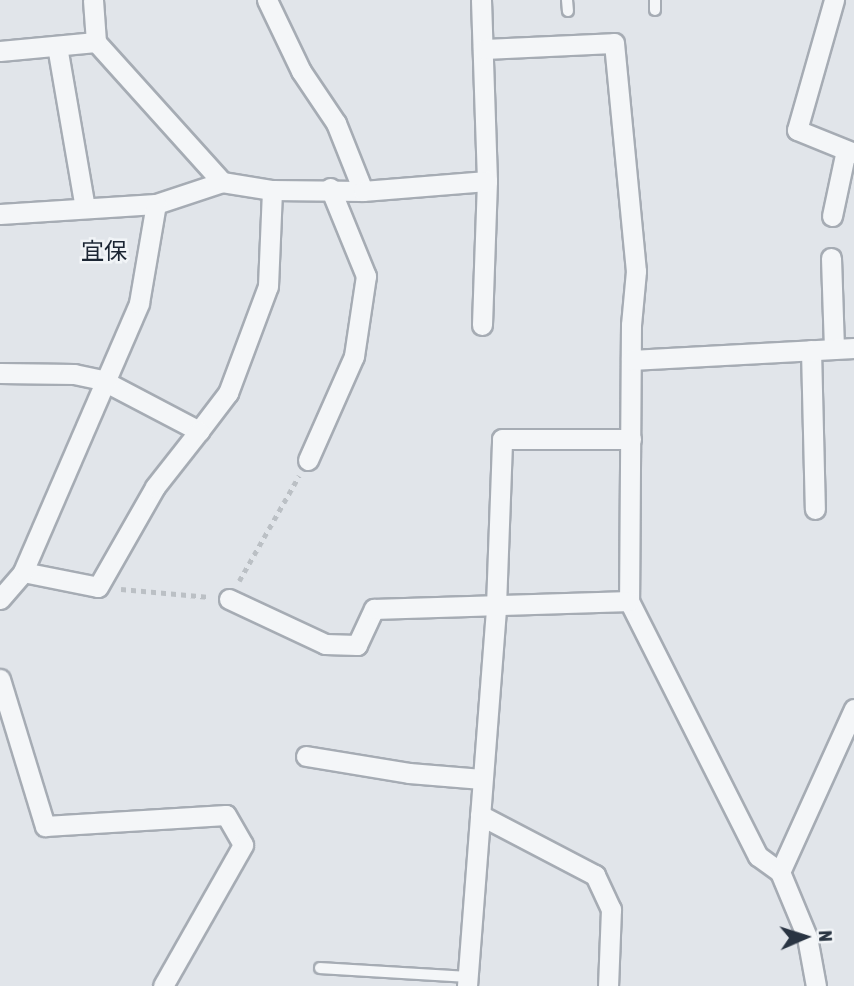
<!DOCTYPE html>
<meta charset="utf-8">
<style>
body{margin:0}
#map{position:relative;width:854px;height:986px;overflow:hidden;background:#e1e5ea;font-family:"Asap Condensed","Noto Sans JP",sans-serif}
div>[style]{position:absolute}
.path>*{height:4.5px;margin-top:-2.25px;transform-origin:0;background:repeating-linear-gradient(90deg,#bbc0c5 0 5px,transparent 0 10px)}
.roads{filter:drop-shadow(2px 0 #a6acb4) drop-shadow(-2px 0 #a6acb4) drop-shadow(0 2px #a6acb4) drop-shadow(0 -2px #a6acb4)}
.lane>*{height:10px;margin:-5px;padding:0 5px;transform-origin:5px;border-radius:5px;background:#f4f6f8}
.street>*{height:19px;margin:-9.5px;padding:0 9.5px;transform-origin:9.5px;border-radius:9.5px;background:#f4f6f8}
span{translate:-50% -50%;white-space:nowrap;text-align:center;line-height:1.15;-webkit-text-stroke:5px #f1f4f7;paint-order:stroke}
.quarter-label{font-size:23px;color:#1b2533}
.north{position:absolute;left:770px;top:902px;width:70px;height:70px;-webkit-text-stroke:5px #f1f4f7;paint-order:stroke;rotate:87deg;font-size:19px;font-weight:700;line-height:28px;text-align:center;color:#293442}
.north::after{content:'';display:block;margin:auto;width:24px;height:32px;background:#293442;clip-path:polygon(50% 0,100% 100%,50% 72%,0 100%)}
</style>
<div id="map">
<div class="path">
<i style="left:239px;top:581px;width:121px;rotate:-60.3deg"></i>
<i style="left:121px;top:589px;width:89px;rotate:5.1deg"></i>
</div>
<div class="roads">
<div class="lane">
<i style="left:567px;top:0;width:11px;rotate:85deg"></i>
<i style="left:655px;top:0;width:10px;rotate:90deg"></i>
<i style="left:320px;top:968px;width:148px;rotate:3.5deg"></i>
</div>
<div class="street">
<i style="left:93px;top:0;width:42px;rotate:85.9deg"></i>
<i style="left:96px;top:42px;width:188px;rotate:48deg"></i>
<i style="left:267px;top:0;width:79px;rotate:64.4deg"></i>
<i style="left:301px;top:71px;width:63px;rotate:56.1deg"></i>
<i style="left:336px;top:123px;width:73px;rotate:68.3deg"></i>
<i style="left:481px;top:0;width:181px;rotate:88.1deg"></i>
<i style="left:487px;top:181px;width:144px;rotate:92deg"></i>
<i style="left:834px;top:0;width:135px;rotate:105.9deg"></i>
<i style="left:797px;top:130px;width:61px;rotate:22deg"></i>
<i style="left:57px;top:46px;width:164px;rotate:80.2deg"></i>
<i style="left:483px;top:49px;width:131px;rotate:-2.6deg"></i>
<i style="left:614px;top:43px;width:229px;rotate:84.5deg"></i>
<i style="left:636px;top:271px;width:54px;rotate:95.3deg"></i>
<i style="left:631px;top:325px;width:276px;rotate:90.4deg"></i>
<i style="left:629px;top:601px;width:286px;rotate:63.2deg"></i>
<i style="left:758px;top:856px;width:27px;rotate:36deg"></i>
<i style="left:780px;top:872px;width:70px;rotate:67.4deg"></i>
<i style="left:807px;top:937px;width:50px;rotate:79.6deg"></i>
<i style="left:0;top:51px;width:96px;rotate:-5.4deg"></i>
<i style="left:0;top:214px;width:156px;rotate:-3.7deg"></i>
<i style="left:156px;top:204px;width:70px;rotate:-18.4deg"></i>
<i style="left:222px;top:182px;width:51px;rotate:9.1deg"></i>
<i style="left:272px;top:190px;width:91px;rotate:0.6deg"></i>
<i style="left:363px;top:191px;width:124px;rotate:-4.6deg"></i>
<i style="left:832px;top:216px;width:67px;rotate:-78deg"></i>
<i style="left:831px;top:258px;width:91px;rotate:88.1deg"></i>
<i style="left:811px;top:350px;width:159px;rotate:88.6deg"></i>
<i style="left:631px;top:360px;width:223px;rotate:-3.1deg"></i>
<i style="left:0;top:373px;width:74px;rotate:0.8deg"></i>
<i style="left:74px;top:374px;width:29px;rotate:12deg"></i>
<i style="left:102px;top:380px;width:110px;rotate:27.7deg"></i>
<i style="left:199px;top:431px;width:48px;rotate:-52.7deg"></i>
<i style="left:228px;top:393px;width:114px;rotate:-69.5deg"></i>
<i style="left:268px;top:286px;width:96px;rotate:-87.6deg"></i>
<i style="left:308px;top:460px;width:114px;rotate:-66.1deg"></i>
<i style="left:354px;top:356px;width:81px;rotate:-81.5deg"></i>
<i style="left:366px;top:276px;width:95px;rotate:-112.2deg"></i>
<i style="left:23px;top:572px;width:76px;rotate:11.3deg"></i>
<i style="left:98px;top:587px;width:115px;rotate:-60.3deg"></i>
<i style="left:155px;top:487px;width:71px;rotate:-51.8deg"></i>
<i style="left:0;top:599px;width:33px;rotate:-49deg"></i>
<i style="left:22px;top:574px;width:295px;rotate:-66.6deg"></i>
<i style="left:139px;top:303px;width:100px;rotate:-80.3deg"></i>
<i style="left:229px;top:599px;width:106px;rotate:25.1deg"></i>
<i style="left:325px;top:644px;width:32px;rotate:2deg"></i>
<i style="left:357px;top:645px;width:40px;rotate:-65deg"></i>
<i style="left:374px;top:609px;width:255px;rotate:-1.8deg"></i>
<i style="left:0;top:679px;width:154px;rotate:73deg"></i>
<i style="left:45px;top:826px;width:181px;rotate:-3.5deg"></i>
<i style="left:226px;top:815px;width:34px;rotate:60deg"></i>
<i style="left:243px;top:845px;width:162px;rotate:119.6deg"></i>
<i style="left:306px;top:756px;width:104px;rotate:9.4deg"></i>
<i style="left:409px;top:773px;width:73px;rotate:4.7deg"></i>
<i style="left:480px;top:815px;width:130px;rotate:27.6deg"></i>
<i style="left:595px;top:875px;width:38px;rotate:65deg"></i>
<i style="left:611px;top:909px;width:77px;rotate:92.2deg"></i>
<i style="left:780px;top:872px;width:179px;rotate:-65.6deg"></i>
<i style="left:467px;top:986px;width:381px;rotate:-85.6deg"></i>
<i style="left:496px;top:606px;width:167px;rotate:-87.9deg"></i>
<i style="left:502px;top:439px;width:129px"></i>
</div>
</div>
<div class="quarter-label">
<span style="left:104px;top:251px">宜保</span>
</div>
<div class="north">N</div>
</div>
